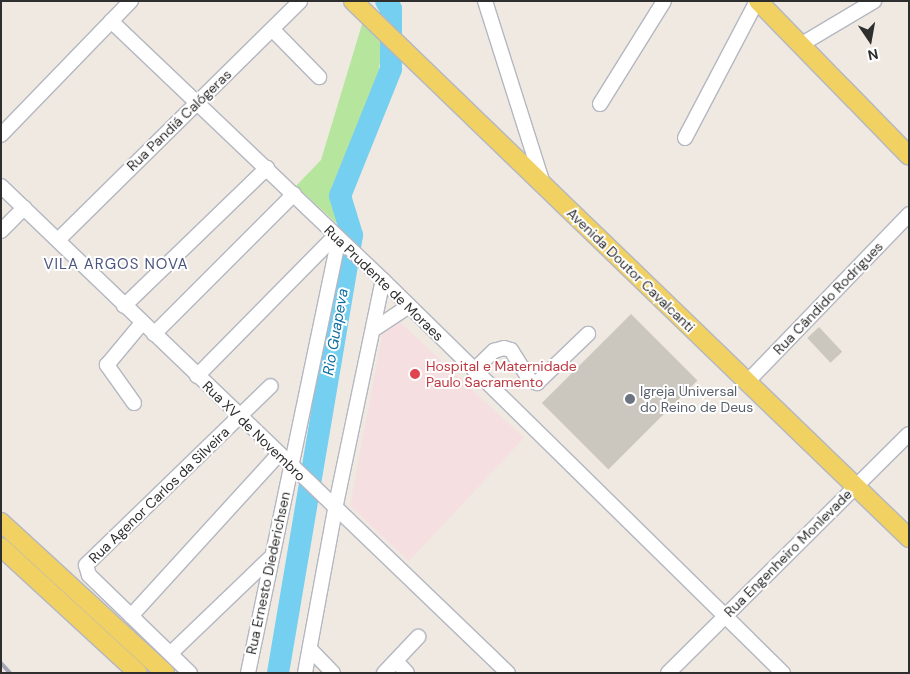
<!DOCTYPE html>
<meta charset="utf-8">
<style>
body{margin:0}
#map{position:relative;width:910px;height:674px;overflow:hidden;background:#efe9e1;font-family:"DM Sans",sans-serif}
div>[style]{position:absolute}
.medical>*{inset:0;background:#f5dfe0}
.green>*{inset:0;background:#b6e59e}
.river>*{height:22px;margin:-11px;padding:0 11px;transform-origin:11px;border-radius:11px;background:#75cff0}
.building>*{inset:0;background:#cbc7bf;transform-origin:0 0}
.roads{filter:drop-shadow(1px 0 #b4b7c1) drop-shadow(-1px 0 #b4b7c1) drop-shadow(0 1px #b4b7c1) drop-shadow(0 -1px #b4b7c1)}
.minor>*{height:14px;margin:-7px;padding:0 7px;transform-origin:7px;border-radius:7px;background:#fff}
.major>*{height:18px;margin:-9px;padding:0 9px;transform-origin:9px;border-radius:9px;background:#f2d163}
.rail>*{height:4px;margin:-2px;padding:0 2px;transform-origin:2px;border-radius:2px;background:#a3a6b8}
.dots>*{width:14px;height:14px;translate:-50% -50%;box-sizing:border-box;border:2px solid #fff;border-radius:50%}
span{translate:-50% -50%;white-space:nowrap;text-align:center;line-height:1.15;-webkit-text-stroke:4px #fff;paint-order:stroke}
.street-label{font-size:14px;color:#2e2e2e}
.health-label{font-size:14px;color:#be3a42}
.left{translate:0 -50%;text-align:left}
.worship-label{font-size:14px;color:#5b616d}
.neighbourhood-label{font-size:15px;color:#4d5680;letter-spacing:1px}
.water-label{font-size:15px;color:#0d6fa3;font-style:italic}
.frame{position:absolute;inset:0;border:2px solid #2e2e2e;pointer-events:none}
.north{position:absolute;left:845px;top:15px;width:50px;height:50px;-webkit-text-stroke:4px #fff;paint-order:stroke;rotate:168deg;font-size:14px;font-weight:700;line-height:20px;text-align:center;color:#2e2e2e}
.north::after{content:'';display:block;margin:auto;width:18px;height:22px;background:#2e2e2e;clip-path:polygon(50% 0,100% 100%,50% 72%,0 100%)}
</style>
<div id="map">
<div class="medical">
<i style="clip-path:polygon(387px 310px,524px 438px,409px 561px,350px 506px)"></i>
</div>
<div class="green">
<i style="clip-path:polygon(363px 21px,383px 38px,378px 77px,347px 156px,334px 200px,346px 232px,296px 186px,321px 160px)"></i>
</div>
<div class="river">
<i style="left:278px;top:673px;width:444px;rotate:-80.4deg"></i>
<i style="left:352px;top:235px;width:41px;rotate:-107.1deg"></i>
<i style="left:340px;top:196px;width:137px;rotate:-68.1deg"></i>
<i style="left:391px;top:69px;width:60px;rotate:-90deg"></i>
<i style="left:391px;top:9px;width:9px;rotate:-122deg"></i>
</div>
<div class="building">
<i style="left:631px;top:314px;width:94px;height:126px;rotate:45deg"></i>
<i style="left:819px;top:327px;width:34px;height:16px;rotate:47deg"></i>
</div>
<div class="roads">
<div class="minor">
<i style="left:485px;top:1px;width:192px;rotate:72.4deg"></i>
<i style="left:111px;top:21px;width:376px;rotate:43.6deg"></i>
<i style="left:383px;top:280px;width:561px;rotate:44.49deg"></i>
<i style="left:273px;top:30px;width:66px;rotate:45.6deg"></i>
<i style="left:802px;top:44px;width:84px;rotate:-30.8deg"></i>
<i style="left:600px;top:104px;width:121px;rotate:-58.1deg"></i>
<i style="left:1px;top:135px;width:187px;rotate:-45.9deg"></i>
<i style="left:685px;top:138px;width:155px;rotate:-62.3deg"></i>
<i style="left:1px;top:186px;width:703px;rotate:43.85deg"></i>
<i style="left:1px;top:231px;width:33px;rotate:-45deg"></i>
<i style="left:58px;top:240px;width:340px;rotate:-44.6deg"></i>
<i style="left:124px;top:306px;width:199px;rotate:-44deg"></i>
<i style="left:373px;top:330px;width:43px;rotate:-33.7deg"></i>
<i style="left:154px;top:334px;width:198px;rotate:-45deg"></i>
<i style="left:474px;top:370px;width:28px;rotate:-44deg"></i>
<i style="left:494px;top:351px;width:10px;rotate:-17deg"></i>
<i style="left:504px;top:348px;width:7px;rotate:16deg"></i>
<i style="left:511px;top:350px;width:36px;rotate:58deg"></i>
<i style="left:530px;top:380px;width:8px;rotate:23deg"></i>
<i style="left:537px;top:383px;width:71px;rotate:-43.9deg"></i>
<i style="left:197px;top:376px;width:197px;rotate:-45.4deg"></i>
<i style="left:748px;top:381px;width:232px;rotate:-46deg"></i>
<i style="left:134px;top:403px;width:47px;rotate:-125.4deg"></i>
<i style="left:107px;top:365px;width:55px;rotate:-50.2deg"></i>
<i style="left:131px;top:616px;width:218px;rotate:-47.6deg"></i>
<i style="left:310px;top:649px;width:33px;rotate:46deg"></i>
<i style="left:171px;top:653px;width:139px;rotate:-43.8deg"></i>
<i style="left:396px;top:661px;width:16px;rotate:47deg"></i>
<i style="left:190px;top:673px;width:141px;rotate:-135.9deg"></i>
<i style="left:89px;top:575px;width:10px;rotate:-107deg"></i>
<i style="left:86px;top:565px;width:257px;rotate:-44.1deg"></i>
<i style="left:248px;top:673px;width:443px;rotate:-78.2deg"></i>
<i style="left:305px;top:673px;width:167px;rotate:-79.6deg"></i>
<i style="left:335px;top:509px;width:234px;rotate:-78.2deg"></i>
<i style="left:384px;top:673px;width:50px;rotate:-46.6deg"></i>
<i style="left:668px;top:673px;width:339px;rotate:-44.8deg"></i>
</div>
<div class="major">
<i style="left:353px;top:1px;width:773px;rotate:44deg"></i>
<i style="left:758px;top:1px;width:216px;rotate:45.7deg"></i>
<i style="left:1px;top:522px;width:223px;rotate:42.6deg"></i>
<i style="left:1px;top:547px;width:186px;rotate:42.6deg"></i>
</div>
</div>
<div class="rail">
<i style="left:1px;top:663px;width:13px;rotate:48deg"></i>
</div>
<div class="dots">
<i style="left:415px;top:374px;background:#e0444e"></i>
<i style="left:630px;top:399px;background:#6b7280"></i>
</div>
<div class="street-label">
<span style="left:179px;top:120px;rotate:-44deg">Rua Pandiá Calógeras</span>
<span style="left:631px;top:270px;rotate:44deg">Avenida Doutor Cavalcanti</span>
<span style="left:384px;top:283px;rotate:44deg">Rua Prudente de Moraes</span>
<span style="left:828px;top:298px;rotate:-46deg">Rua Cândido Rodrigues</span>
<span style="left:254px;top:431px;rotate:44deg">Rua XV de Novembro</span>
<span style="left:159px;top:495px;rotate:-44deg">Rua Agenor Carlos da Silveira</span>
<span style="left:788px;top:553px;rotate:-45deg">Rua Engenheiro Monlevade</span>
<span style="left:268px;top:573px;rotate:-78deg">Rua Ernesto Diederichsen</span>
</div>
<div class="health-label">
<span class="left" style="left:426px;top:374px">Hospital e Maternidade<br>Paulo Sacramento</span>
</div>
<div class="worship-label">
<span class="left" style="left:640px;top:399px">Igreja Universal<br>do Reino de Deus</span>
</div>
<div class="neighbourhood-label">
<span style="left:116px;top:265px">VILA ARGOS NOVA</span>
</div>
<div class="water-label">
<span style="left:336px;top:332px;rotate:-80deg">Rio Guapeva</span>
</div>
<div class="frame"></div>
<div class="north">N</div>
</div>
